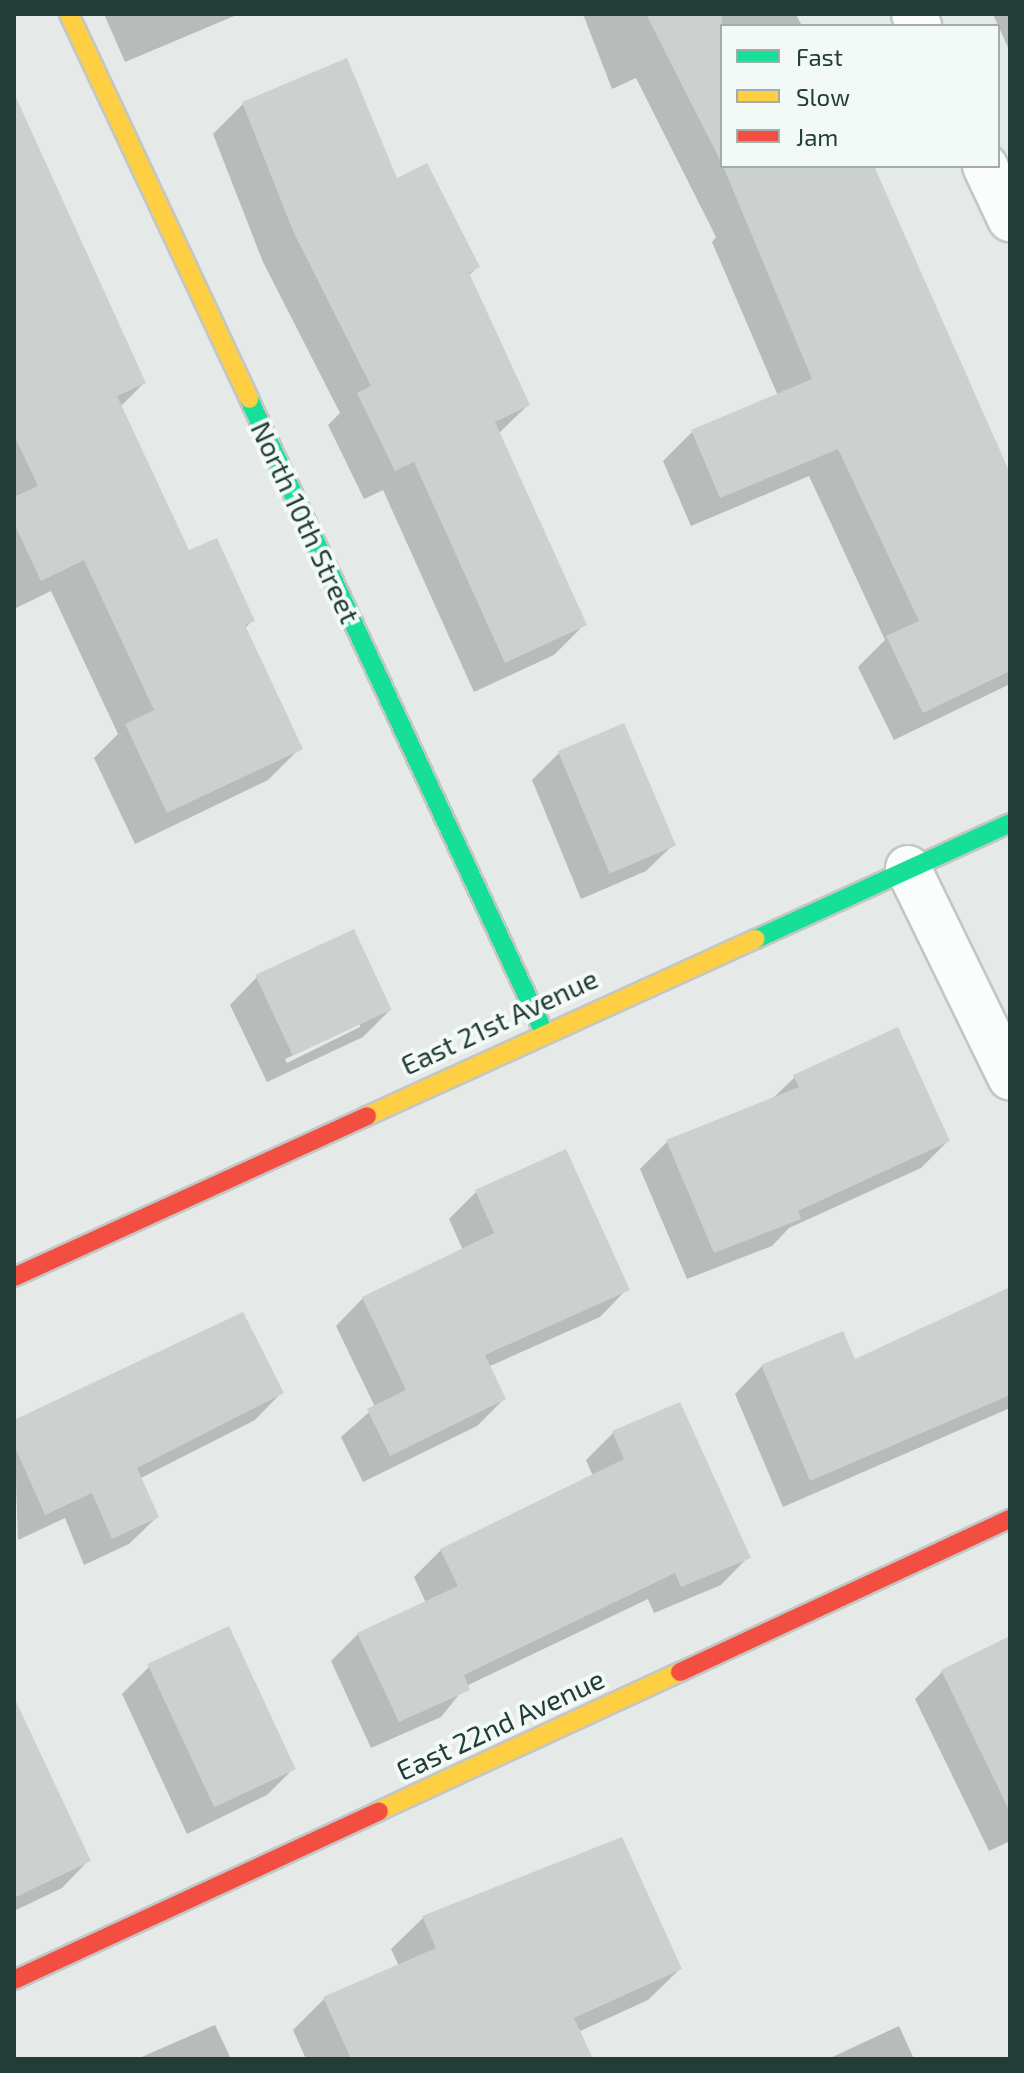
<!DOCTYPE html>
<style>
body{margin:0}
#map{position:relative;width:1024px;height:2073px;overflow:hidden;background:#e5eae8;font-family:"Exo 2",sans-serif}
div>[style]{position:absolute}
.shadow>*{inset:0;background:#0003}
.building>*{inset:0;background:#ccd1cf;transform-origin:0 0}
.roads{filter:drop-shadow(2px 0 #c2c7c5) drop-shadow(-2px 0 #c2c7c5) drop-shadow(0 2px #c2c7c5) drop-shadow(0 -2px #c2c7c5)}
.street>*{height:44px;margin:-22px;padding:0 22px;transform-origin:22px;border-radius:22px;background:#fbfcfc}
.fast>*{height:18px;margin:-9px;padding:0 9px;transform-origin:9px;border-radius:9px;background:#16e098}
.slow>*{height:18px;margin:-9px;padding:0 9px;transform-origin:9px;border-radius:9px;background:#ffcf43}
.jam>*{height:18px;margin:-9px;padding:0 9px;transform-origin:9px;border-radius:9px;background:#f24e42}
span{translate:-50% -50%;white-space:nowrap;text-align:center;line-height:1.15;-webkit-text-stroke:8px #f3f9f6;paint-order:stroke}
.street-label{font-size:28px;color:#223d37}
.frame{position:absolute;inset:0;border:16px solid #223d37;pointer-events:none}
.legend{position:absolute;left:720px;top:24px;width:280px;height:144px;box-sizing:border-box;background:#f3f9f6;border:2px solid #9faeaa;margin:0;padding:10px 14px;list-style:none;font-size:24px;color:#223d37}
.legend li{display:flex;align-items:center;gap:16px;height:40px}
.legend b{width:40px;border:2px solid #9faeaa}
</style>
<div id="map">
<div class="shadow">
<i style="clip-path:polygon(104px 14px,239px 14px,125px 62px)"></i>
<i style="clip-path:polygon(583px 14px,796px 14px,802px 26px,722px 26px,722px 166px,871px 166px,1010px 479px,1010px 684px,894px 740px,858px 667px,885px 640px,809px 476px,691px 526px,663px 461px,692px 432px,778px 396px,712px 242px,716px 237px,636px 78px,612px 89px)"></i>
<i style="clip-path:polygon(993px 14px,1010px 14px,1010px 52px)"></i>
<i style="clip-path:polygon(14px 101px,144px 383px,120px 407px,188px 553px,253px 620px,244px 629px,300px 748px,268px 780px,135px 844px,94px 758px,118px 734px,51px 591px,14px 609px)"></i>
<i style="clip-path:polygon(243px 104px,396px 180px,478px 267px,468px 276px,528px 405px,498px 434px,584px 625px,554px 655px,474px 692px,383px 490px,364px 499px,328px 425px,340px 413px,263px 262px,213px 134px)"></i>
<i style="clip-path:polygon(559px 753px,674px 844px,646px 871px,581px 899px,532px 780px)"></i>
<i style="clip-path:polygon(evenodd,257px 977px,390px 1010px,363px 1037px,267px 1082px,230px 1005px,257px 977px,360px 1023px,360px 1027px,287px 1063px,285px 1059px,360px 1023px)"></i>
<i style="clip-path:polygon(795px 1077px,948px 1141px,921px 1168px,789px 1228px,772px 1246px,687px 1279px,640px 1169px,668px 1141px,771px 1100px)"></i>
<i style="clip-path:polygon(476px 1192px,627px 1289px,600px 1317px,488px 1367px,504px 1399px,477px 1426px,363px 1482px,341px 1437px,375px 1407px,336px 1326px,363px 1298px,463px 1250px,449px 1219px)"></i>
<i style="clip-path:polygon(1010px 1289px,1010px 1408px,783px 1507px,735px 1394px,762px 1366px,854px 1362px)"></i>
<i style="clip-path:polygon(282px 1392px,255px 1420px,139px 1479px,157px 1517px,129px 1544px,84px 1565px,65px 1518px,18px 1540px,14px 1422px)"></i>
<i style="clip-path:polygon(613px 1433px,748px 1557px,721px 1585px,654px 1613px,648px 1599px,466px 1686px,441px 1717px,371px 1748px,331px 1661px,358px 1634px,426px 1603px,414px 1577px,441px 1550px,593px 1476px,586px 1460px)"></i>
<i style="clip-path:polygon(1010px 1643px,1010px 1841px,989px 1851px,915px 1699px,942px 1672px)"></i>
<i style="clip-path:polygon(149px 1667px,294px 1768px,267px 1795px,187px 1834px,122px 1694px)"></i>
<i style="clip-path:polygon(14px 1719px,89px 1860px,62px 1888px,14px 1911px)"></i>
<i style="clip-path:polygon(621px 1840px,680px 1969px,648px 2000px,578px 2032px,574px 2059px,306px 2059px,293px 2030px,324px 1999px,399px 1966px,391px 1949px,423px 1918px)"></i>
<i style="clip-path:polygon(215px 2025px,231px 2059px,137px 2059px)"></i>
<i style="clip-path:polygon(899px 2026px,914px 2059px,828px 2059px)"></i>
</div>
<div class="building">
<i style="clip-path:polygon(646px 14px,722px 14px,722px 164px)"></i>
<i style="clip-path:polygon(347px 58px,397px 178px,427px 163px,480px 267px,469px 273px,530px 405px,495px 422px,587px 625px,505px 663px,414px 462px,395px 471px,357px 393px,371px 386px,293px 231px,242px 102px)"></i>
<i style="clip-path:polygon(14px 93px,146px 383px,117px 396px,189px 550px,217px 538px,255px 621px,245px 625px,303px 749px,167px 813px,125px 724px,154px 710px,84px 560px,41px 581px,14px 523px,14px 497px,38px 486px,14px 435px)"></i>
<i style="clip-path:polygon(723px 166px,874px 166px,1010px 473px,1010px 671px,923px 713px,886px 636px,919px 621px,838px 449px,720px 498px,691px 430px,812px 379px)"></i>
<i style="left:624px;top:723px;width:133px;height:72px;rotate:67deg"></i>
<i style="left:354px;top:929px;width:89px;height:109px;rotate:65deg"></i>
<i style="clip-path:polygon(898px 1027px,950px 1141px,798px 1211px,801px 1219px,714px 1253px,666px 1140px,799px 1087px,793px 1075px)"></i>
<i style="clip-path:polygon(566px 1149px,630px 1290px,485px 1355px,506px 1399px,390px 1456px,367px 1409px,406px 1390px,362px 1297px,494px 1233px,475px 1190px)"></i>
<i style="clip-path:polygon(1010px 1287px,1010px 1395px,810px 1481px,761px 1365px,843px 1331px,855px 1359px)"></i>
<i style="clip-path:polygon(243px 1312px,284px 1393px,137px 1468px,159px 1517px,112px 1539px,92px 1493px,45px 1515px,14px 1445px,14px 1420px)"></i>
<i style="clip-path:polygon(680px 1402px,751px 1558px,681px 1587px,675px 1573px,464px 1675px,470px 1690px,399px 1722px,357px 1633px,458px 1586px,440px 1549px,624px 1459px,612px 1431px)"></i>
<i style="left:229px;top:1626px;width:158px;height:90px;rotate:65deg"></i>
<i style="clip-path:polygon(1010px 1636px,1010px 1812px,941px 1670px)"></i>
<i style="clip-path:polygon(14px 1697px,91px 1861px,14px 1898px)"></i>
<i style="clip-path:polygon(622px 1837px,682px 1969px,574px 2018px,593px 2059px,351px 2059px,323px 1997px,436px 1948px,422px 1916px)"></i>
</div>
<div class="roads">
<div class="street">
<i style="left:914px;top:14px;width:13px;rotate:67deg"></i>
<i style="left:985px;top:166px;width:59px;rotate:64.7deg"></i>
<i style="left:908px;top:868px;width:233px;rotate:64deg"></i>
</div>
<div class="fast">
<i style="left:249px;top:399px;width:696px;rotate:65.02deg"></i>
<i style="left:756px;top:939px;width:279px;rotate:-24.5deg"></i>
</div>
<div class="slow">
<i style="left:69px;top:14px;width:425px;rotate:64.9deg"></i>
<i style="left:367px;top:1116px;width:427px;rotate:-24.5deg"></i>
<i style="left:379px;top:1811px;width:332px;rotate:-24.8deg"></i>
</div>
<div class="jam">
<i style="left:14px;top:1277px;width:388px;rotate:-24.5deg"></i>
<i style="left:680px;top:1672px;width:364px;rotate:-24.9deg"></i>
<i style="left:14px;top:1980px;width:402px;rotate:-24.8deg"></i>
</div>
</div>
<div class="street-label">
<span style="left:306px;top:522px;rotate:65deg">North 10th Street</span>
<span style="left:499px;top:1021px;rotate:-25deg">East 21st Avenue</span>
<span style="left:500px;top:1724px;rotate:-25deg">East 22nd Avenue</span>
</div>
<div class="frame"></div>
<ul class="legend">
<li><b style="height:10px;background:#16e098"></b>Fast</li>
<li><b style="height:10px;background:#ffcf43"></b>Slow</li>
<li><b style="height:10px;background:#f24e42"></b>Jam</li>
</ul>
</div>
